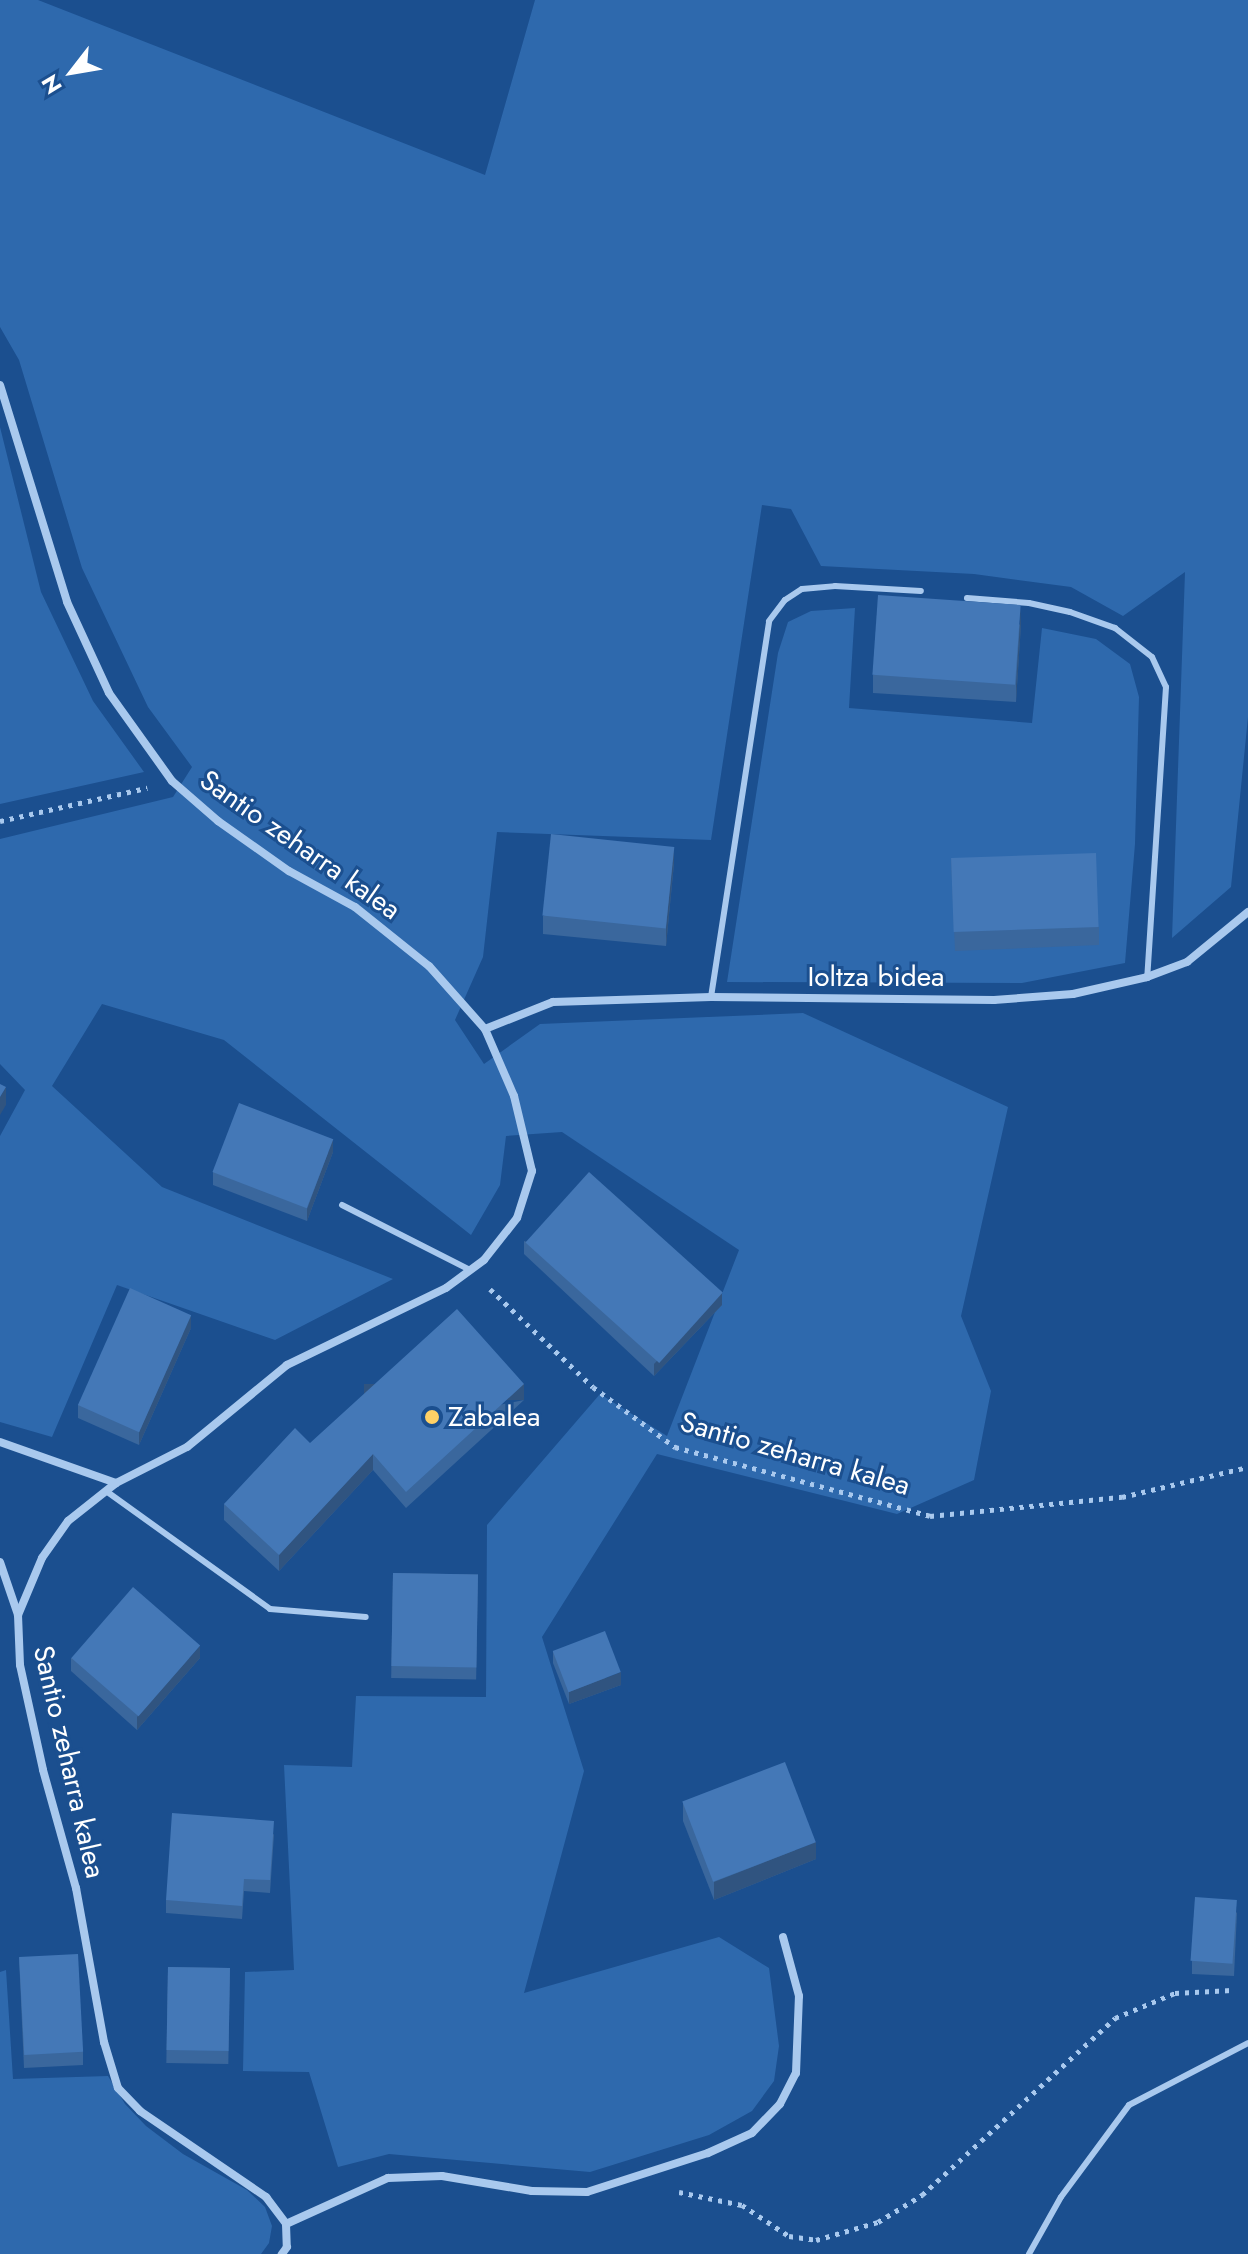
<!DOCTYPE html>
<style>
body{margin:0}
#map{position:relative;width:1248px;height:2254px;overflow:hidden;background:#1b4f8f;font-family:Jost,sans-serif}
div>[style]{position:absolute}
.green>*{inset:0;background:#2e69ad}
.path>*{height:5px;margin-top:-2.5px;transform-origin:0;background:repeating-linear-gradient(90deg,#a9c9ee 0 4px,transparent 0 10px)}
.lane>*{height:6px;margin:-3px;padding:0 3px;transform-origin:3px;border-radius:3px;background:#a9c9ee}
.street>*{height:8px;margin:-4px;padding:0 4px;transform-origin:4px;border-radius:4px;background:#a9c9ee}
.wall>*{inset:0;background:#3a679d;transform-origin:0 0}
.shaded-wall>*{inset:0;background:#305480;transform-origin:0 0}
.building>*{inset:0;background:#4478b7;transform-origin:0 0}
.dots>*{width:22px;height:22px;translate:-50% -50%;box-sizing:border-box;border:4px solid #1b4f8f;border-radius:50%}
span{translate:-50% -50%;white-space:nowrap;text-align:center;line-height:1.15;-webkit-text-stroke:6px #1b4f8f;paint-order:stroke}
.street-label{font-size:28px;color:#fff}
.poi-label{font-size:28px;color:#fff}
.left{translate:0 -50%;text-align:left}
.north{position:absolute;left:32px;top:32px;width:80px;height:80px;-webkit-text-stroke:6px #1b4f8f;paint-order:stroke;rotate:239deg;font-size:22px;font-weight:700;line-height:32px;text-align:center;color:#fff}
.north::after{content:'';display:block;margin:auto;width:28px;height:36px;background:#fff;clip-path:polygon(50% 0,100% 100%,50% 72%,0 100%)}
</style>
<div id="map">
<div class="green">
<i style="clip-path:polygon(0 0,38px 0,485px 175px,535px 0,1248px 0,1248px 717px,1231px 887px,1172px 938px,1185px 572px,1123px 616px,1071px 587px,974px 574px,821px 566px,791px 509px,762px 505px,711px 840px,497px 832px,483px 957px,455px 1020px,484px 1064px,540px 1024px,803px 1013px,1008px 1107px,961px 1316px,991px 1391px,974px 1480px,897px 1514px,657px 1454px,542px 1637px,584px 1771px,524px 1993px,719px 1937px,769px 1968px,779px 2046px,774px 2081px,752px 2111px,709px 2135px,590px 2172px,389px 2154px,338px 2167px,309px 2072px,243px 2071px,245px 1972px,294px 1970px,284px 1765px,352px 1767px,356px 1696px,486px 1697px,487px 1525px,600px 1394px,667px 1436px,739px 1250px,562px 1132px,506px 1136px,500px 1185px,471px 1235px,224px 1040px,102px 1004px,52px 1086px,162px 1187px,393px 1279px,275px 1340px,117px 1285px,52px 1437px,0 1422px,0 1136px,25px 1090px,0 1064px,0 839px,173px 797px,192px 767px,148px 707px,82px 568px,19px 360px,0 327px)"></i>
<i style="clip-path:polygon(0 427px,41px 592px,93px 701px,144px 772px,0 804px)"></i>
<i style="clip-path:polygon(855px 608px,849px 708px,1032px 723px,1042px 628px,1096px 639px,1130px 664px,1139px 697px,1135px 844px,1125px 963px,1022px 983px,727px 982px,778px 653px,788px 622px,811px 611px)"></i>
<i style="clip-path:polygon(6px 1970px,13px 2079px,108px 2076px,125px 2104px,146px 2126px,183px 2154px,247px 2190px,265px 2207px,272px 2226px,269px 2243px,261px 2254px,0 2254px,0 1972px)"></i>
</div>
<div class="path">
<i style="left:0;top:821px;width:151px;rotate:-12.7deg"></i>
<i style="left:490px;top:1289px;width:142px;rotate:43.6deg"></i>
<i style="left:593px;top:1387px;width:102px;rotate:36.2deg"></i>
<i style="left:675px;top:1447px;width:264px;rotate:15.1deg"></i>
<i style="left:930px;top:1516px;width:193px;rotate:-5.7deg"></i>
<i style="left:1122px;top:1497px;width:130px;rotate:-13.4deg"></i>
<i style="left:679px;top:2192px;width:64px;rotate:11.7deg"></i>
<i style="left:742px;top:2205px;width:56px;rotate:33.4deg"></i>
<i style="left:789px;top:2236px;width:27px;rotate:8deg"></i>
<i style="left:816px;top:2240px;width:65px;rotate:-16.2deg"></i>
<i style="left:878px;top:2222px;width:52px;rotate:-31.5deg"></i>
<i style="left:922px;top:2195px;width:262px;rotate:-42.5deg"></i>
<i style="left:1115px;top:2018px;width:65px;rotate:-22.6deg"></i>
<i style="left:1175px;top:1993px;width:57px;rotate:-3deg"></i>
</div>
<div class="lane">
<i style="left:967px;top:598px;width:62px;rotate:4.6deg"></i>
<i style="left:1029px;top:603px;width:42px;rotate:12.4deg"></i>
<i style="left:1070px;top:612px;width:48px;rotate:19.6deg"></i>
<i style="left:1115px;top:628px;width:47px;rotate:38.1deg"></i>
<i style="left:1152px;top:657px;width:33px;rotate:65deg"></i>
<i style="left:1166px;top:687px;width:291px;rotate:93.7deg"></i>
<i style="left:711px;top:997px;width:380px;rotate:-81.2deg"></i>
<i style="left:769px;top:621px;width:26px;rotate:-53deg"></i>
<i style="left:785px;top:600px;width:20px;rotate:-33deg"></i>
<i style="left:802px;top:589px;width:33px;rotate:-5deg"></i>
<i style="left:835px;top:586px;width:86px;rotate:3.3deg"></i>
<i style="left:342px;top:1205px;width:144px;rotate:26.9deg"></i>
<i style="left:106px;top:1491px;width:202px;rotate:35.7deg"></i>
<i style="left:270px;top:1609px;width:96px;rotate:4.8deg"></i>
<i style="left:1029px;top:2254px;width:65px;rotate:-60.7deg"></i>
<i style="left:1061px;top:2197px;width:114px;rotate:-53.5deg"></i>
<i style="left:1129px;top:2105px;width:134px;rotate:-27.5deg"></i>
</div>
<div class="street">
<i style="left:0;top:385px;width:227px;rotate:72.8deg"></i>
<i style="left:67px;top:602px;width:100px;rotate:65.2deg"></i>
<i style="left:109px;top:693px;width:108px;rotate:54.4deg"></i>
<i style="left:172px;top:781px;width:61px;rotate:41deg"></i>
<i style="left:218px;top:821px;width:87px;rotate:35.2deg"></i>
<i style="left:289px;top:871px;width:75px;rotate:28.6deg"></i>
<i style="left:355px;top:907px;width:95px;rotate:38.6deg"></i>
<i style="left:429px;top:966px;width:84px;rotate:48.4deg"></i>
<i style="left:485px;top:1029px;width:73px;rotate:66.6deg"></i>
<i style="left:514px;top:1096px;width:77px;rotate:76.5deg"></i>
<i style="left:532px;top:1171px;width:49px;rotate:107.7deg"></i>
<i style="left:517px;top:1218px;width:53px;rotate:128.2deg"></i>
<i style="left:484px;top:1260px;width:47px;rotate:143.6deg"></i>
<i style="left:446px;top:1288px;width:177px;rotate:154.2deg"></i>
<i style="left:287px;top:1365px;width:129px;rotate:140.6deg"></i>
<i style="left:187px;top:1447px;width:80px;rotate:153.1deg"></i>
<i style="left:116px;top:1483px;width:61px;rotate:141.6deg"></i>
<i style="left:68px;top:1521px;width:45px;rotate:125.1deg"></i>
<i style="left:42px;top:1558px;width:62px;rotate:112.8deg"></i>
<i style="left:18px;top:1615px;width:50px;rotate:87.7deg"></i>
<i style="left:20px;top:1665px;width:107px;rotate:77.6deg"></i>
<i style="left:43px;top:1770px;width:123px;rotate:74.4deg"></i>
<i style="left:76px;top:1888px;width:157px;rotate:79.7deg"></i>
<i style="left:104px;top:2042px;width:48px;rotate:73.1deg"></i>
<i style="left:118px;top:2088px;width:32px;rotate:46deg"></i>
<i style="left:140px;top:2111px;width:153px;rotate:34.3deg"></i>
<i style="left:266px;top:2197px;width:34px;rotate:53deg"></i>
<i style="left:286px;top:2224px;width:23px;rotate:88deg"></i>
<i style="left:287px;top:2247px;width:9px;rotate:126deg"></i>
<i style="left:485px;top:1029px;width:73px;rotate:-21.7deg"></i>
<i style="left:553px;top:1002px;width:158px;rotate:-1.8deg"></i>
<i style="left:711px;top:997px;width:283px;rotate:0.6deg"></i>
<i style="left:994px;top:1000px;width:79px;rotate:-4.3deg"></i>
<i style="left:1073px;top:994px;width:76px;rotate:-12.9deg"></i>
<i style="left:1147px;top:977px;width:43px;rotate:-20.6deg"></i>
<i style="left:1187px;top:962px;width:79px;rotate:-39.3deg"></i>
<i style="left:0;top:1442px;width:123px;rotate:19.5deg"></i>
<i style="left:0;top:1562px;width:56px;rotate:71.2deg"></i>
<i style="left:286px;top:2224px;width:112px;rotate:-24.3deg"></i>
<i style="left:388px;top:2178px;width:54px;rotate:-2.1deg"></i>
<i style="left:442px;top:2176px;width:91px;rotate:9.5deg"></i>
<i style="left:532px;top:2191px;width:55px;rotate:1deg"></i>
<i style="left:587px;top:2192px;width:127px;rotate:-17.9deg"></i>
<i style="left:708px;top:2153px;width:48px;rotate:-24.4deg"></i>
<i style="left:752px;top:2133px;width:40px;rotate:-46deg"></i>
<i style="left:780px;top:2104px;width:35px;rotate:-63deg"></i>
<i style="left:796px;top:2073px;width:77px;rotate:-87.8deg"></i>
<i style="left:799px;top:1996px;width:61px;rotate:-105.2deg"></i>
</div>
<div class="wall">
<i style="clip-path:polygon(1021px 624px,1016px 702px,873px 693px,873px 675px)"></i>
<i style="clip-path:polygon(951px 859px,1099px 927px,1099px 945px,955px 951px)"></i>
<i style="clip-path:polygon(674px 863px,666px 946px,543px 934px,543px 916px)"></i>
<i style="clip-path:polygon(333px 1152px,307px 1221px,213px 1185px,213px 1172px)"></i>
<i style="clip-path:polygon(524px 1241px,722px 1305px,654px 1376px,524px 1254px)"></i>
<i style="clip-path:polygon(191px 1328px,139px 1445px,78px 1418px,78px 1405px)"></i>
<i style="clip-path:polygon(524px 1400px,406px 1508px,373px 1470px,279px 1571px,224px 1520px,224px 1504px,310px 1443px)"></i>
<i style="left:393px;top:1573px;width:85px;height:105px;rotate:1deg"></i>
<i style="clip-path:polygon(553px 1651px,621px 1685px,569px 1704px,553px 1663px)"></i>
<i style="clip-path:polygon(71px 1658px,200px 1658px,137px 1730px,71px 1671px)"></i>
<i style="clip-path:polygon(683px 1803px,816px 1859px,714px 1900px,683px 1821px)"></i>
<i style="clip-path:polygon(274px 1834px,270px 1893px,244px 1891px,242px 1919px,166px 1913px,166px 1900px)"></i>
<i style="clip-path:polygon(1237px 1912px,1234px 1976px,1192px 1974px,1192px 1961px)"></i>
<i style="clip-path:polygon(19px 1957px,83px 2052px,83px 2065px,24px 2068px)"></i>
<i style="left:168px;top:1967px;width:62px;height:96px;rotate:1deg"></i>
</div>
<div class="shaded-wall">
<i style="clip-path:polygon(1021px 606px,1021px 624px,1016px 702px,1016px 685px)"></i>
<i style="clip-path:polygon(674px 846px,674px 863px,666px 946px,666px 928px)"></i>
<i style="clip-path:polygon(6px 1087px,6px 1105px,0 1115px,0 1097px)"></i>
<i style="clip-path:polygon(333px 1139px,333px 1152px,307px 1221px,307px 1209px)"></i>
<i style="clip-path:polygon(722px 1293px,722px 1305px,654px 1376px,654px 1364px)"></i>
<i style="clip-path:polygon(191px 1315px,191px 1328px,139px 1445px,139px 1432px)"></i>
<i style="left:524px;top:1384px;width:16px;height:160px;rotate:90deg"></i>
<i style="clip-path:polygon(373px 1454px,373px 1470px,279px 1571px,279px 1555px)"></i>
<i style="clip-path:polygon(200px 1646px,200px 1658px,137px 1730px,137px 1717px)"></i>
<i style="clip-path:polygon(621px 1672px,621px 1685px,569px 1704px,569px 1692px)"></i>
<i style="clip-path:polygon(816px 1842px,816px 1859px,714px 1900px,714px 1882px)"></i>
</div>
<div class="building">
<i style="left:878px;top:595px;width:143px;height:80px;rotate:4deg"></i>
<i style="left:551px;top:834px;width:124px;height:82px;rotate:6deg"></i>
<i style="left:1096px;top:853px;width:74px;height:145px;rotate:88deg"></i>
<i style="clip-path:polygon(0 1084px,6px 1087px,0 1097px)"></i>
<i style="left:239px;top:1103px;width:101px;height:74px;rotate:21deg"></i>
<i style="left:589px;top:1172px;width:180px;height:95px;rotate:42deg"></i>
<i style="left:130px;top:1288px;width:67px;height:128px;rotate:24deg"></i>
<i style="clip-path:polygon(457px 1309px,524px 1384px,406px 1492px,373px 1454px,279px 1555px,224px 1504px,295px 1428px,310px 1443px)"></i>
<i style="left:393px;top:1573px;width:85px;height:93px;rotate:1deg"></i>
<i style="left:133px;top:1587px;width:89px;height:94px;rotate:41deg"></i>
<i style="left:605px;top:1631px;width:44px;height:56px;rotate:69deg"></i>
<i style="left:785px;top:1762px;width:86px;height:110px;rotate:69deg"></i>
<i style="clip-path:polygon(172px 1813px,274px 1821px,270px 1880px,244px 1879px,242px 1906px,166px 1900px)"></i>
<i style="left:1195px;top:1897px;width:42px;height:64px;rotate:4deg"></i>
<i style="left:78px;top:1954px;width:98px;height:59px;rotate:87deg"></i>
<i style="left:168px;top:1967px;width:62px;height:83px;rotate:1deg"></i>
</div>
<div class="dots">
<i style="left:432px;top:1417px;background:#ffd166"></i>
</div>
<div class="street-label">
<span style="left:300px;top:845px;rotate:35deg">Santio zeharra kalea</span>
<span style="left:876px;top:977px">Ioltza bidea</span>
<span style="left:795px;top:1454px;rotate:16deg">Santio zeharra kalea</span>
<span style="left:69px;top:1762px;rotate:77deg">Santio zeharra kalea</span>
</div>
<div class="poi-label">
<span class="left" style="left:448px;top:1417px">Zabalea</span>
</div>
<div class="north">N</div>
</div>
